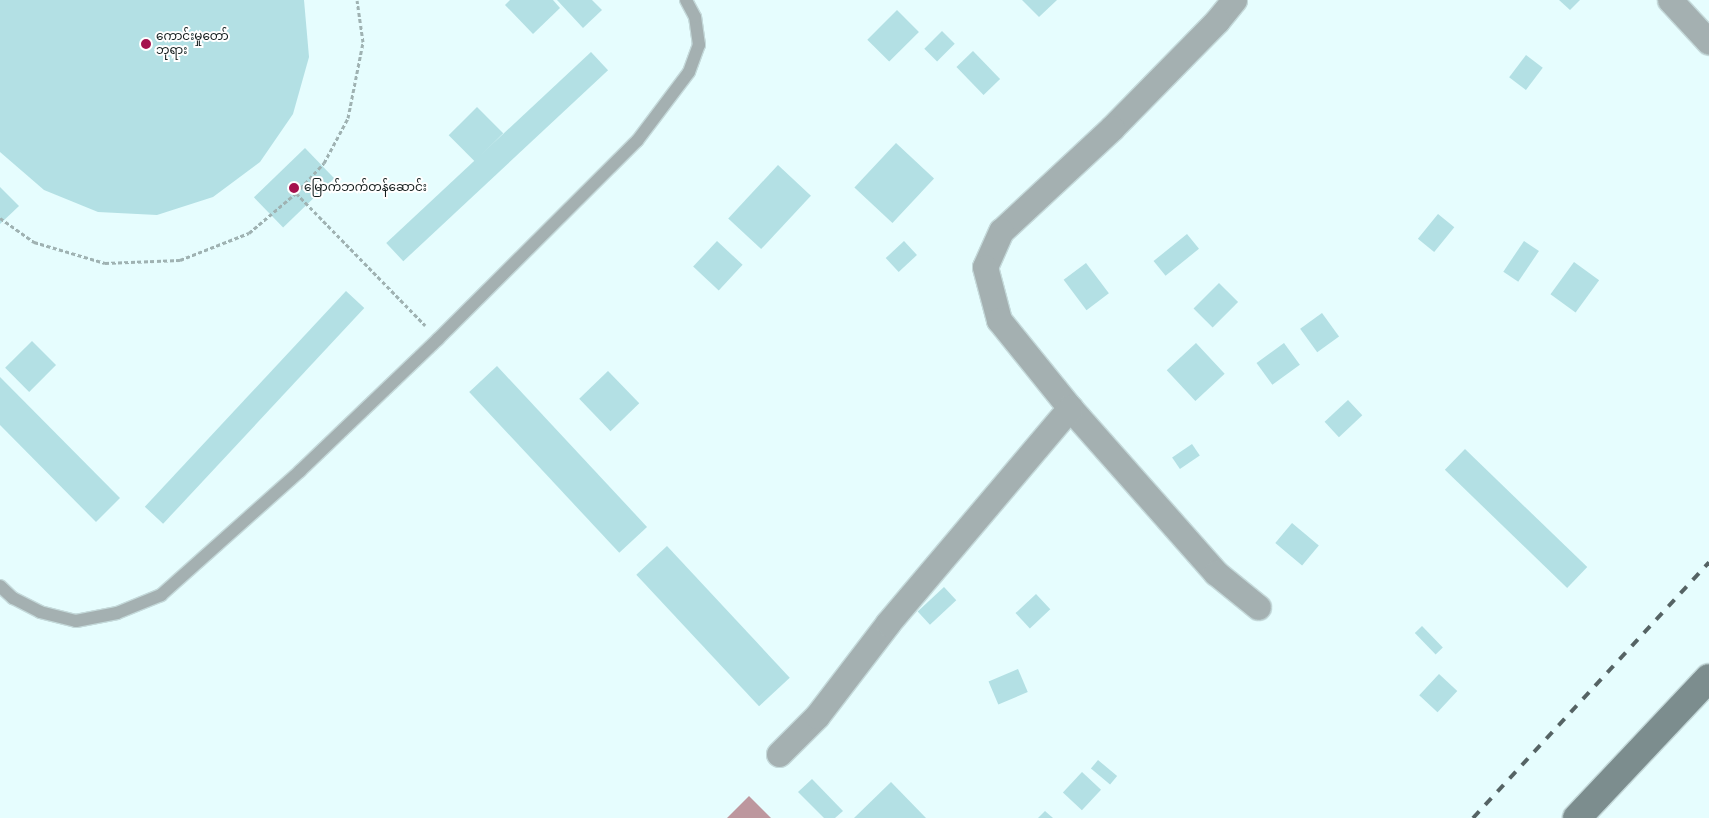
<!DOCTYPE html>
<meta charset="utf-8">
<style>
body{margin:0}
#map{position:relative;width:1709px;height:818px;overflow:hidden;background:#e6fdfe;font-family:"Times New Roman","Noto Sans Myanmar",serif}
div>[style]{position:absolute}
.water>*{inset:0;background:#bd979e}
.building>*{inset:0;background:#b3e0e4;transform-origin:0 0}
.path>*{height:3px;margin-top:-1.5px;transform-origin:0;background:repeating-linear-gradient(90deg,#9fb2b2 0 4px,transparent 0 6.5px)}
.roads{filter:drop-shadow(1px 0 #c4d9da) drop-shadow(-1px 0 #c4d9da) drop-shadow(0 1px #c4d9da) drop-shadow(0 -1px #c4d9da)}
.lane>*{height:12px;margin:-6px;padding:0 6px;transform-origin:6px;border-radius:6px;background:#a4b0b1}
.street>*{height:25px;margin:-12.5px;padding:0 12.5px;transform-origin:12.5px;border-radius:12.5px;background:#a4b0b1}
.secondary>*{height:28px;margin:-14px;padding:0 14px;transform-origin:14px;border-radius:14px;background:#7c8d8e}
.rail>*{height:4px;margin-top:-2px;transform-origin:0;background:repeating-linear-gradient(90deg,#556364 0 9px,transparent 0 18px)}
.dots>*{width:14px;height:14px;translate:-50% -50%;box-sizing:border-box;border:2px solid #fff;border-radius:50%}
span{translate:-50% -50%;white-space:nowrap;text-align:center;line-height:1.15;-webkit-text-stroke:4px #fff;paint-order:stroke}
.poi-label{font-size:12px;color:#131d1d}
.left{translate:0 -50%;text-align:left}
</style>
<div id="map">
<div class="water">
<i style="clip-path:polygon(749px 796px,771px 818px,727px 818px)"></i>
</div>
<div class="building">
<i style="clip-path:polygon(0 0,304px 0,309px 57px,293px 114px,260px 162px,213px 197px,157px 215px,98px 212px,44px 190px,0 152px)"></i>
<i style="clip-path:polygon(510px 0,553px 0,560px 8px,533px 34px,505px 5px)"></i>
<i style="clip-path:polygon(557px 0,592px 0,602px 10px,583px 28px)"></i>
<i style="clip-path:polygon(1022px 0,1057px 0,1039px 17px)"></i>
<i style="clip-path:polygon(1559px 0,1580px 0,1570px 10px)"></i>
<i style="left:897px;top:10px;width:31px;height:42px;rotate:45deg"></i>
<i style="left:942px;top:31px;width:18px;height:25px;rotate:45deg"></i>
<i style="left:973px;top:51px;width:39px;height:23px;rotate:46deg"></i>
<i style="left:591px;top:52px;width:25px;height:280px;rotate:47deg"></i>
<i style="left:1526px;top:55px;width:21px;height:28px;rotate:37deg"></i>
<i style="left:477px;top:107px;width:37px;height:40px;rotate:45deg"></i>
<i style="left:896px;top:143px;width:52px;height:61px;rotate:43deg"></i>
<i style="left:305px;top:148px;width:42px;height:71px;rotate:46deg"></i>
<i style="left:778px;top:165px;width:45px;height:73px;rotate:43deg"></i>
<i style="clip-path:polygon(0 187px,19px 206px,0 224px)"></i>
<i style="left:1438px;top:214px;width:21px;height:32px;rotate:39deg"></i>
<i style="left:1187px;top:234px;width:19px;height:43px;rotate:51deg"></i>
<i style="left:717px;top:241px;width:35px;height:35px;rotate:43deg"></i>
<i style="left:904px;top:241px;width:19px;height:25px;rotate:47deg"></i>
<i style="left:1524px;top:241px;width:18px;height:37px;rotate:34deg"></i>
<i style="left:1574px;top:262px;width:31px;height:40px;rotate:36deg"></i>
<i style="left:1086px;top:263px;width:38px;height:28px;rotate:53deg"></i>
<i style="left:1219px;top:283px;width:27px;height:36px;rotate:45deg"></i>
<i style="left:346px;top:291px;width:25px;height:295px;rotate:43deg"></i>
<i style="left:1322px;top:313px;width:29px;height:27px;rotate:54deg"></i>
<i style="left:32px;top:341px;width:34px;height:38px;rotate:45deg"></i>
<i style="left:1196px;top:343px;width:42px;height:40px;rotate:47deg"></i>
<i style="left:1284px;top:343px;width:27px;height:34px;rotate:54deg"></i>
<i style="left:497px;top:366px;width:220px;height:38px;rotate:47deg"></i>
<i style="left:608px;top:371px;width:45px;height:40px;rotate:46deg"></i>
<i style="clip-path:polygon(0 377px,120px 498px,96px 522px,0 425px)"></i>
<i style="left:1348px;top:400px;width:21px;height:32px;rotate:47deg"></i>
<i style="left:1192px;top:444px;width:14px;height:24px;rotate:56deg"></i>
<i style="left:1465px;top:449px;width:170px;height:29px;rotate:44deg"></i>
<i style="left:1292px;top:523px;width:35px;height:26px;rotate:40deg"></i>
<i style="left:667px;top:546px;width:180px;height:42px;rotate:47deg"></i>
<i style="left:944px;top:587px;width:18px;height:36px;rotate:47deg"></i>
<i style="left:1036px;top:594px;width:21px;height:28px;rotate:47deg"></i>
<i style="left:1422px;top:626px;width:30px;height:10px;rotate:46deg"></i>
<i style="left:1018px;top:669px;width:25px;height:32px;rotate:67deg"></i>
<i style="left:1439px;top:674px;width:25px;height:29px;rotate:43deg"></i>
<i style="left:1098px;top:760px;width:25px;height:11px;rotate:40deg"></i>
<i style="left:1082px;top:772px;width:26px;height:28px;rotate:43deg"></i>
<i style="clip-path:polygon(812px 779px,843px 811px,835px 818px,824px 818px,798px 792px)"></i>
<i style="clip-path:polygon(891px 782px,926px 818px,854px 818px)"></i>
<i style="clip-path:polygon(1045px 811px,1053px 818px,1038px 818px)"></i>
</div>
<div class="path">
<i style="left:296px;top:193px;width:185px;rotate:45.7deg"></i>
<i style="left:0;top:218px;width:42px;rotate:35.2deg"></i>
<i style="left:34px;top:242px;width:74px;rotate:16.5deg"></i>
<i style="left:105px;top:263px;width:75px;rotate:-2.3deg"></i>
<i style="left:180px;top:260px;width:74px;rotate:-21.4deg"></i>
<i style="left:249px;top:233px;width:62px;rotate:-40.4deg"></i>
<i style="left:296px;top:193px;width:41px;rotate:-47deg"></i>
<i style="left:324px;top:163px;width:51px;rotate:-61.9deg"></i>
<i style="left:348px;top:118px;width:77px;rotate:-78.8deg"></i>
<i style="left:363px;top:42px;width:42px;rotate:-98.1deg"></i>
</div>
<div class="roads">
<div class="lane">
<i style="left:0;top:586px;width:18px;rotate:43deg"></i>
<i style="left:13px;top:598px;width:30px;rotate:27deg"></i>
<i style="left:40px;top:612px;width:37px;rotate:14deg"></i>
<i style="left:76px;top:621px;width:42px;rotate:-11deg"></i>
<i style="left:117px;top:613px;width:48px;rotate:-22.2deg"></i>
<i style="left:161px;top:595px;width:186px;rotate:-41.7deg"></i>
<i style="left:300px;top:471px;width:191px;rotate:-43.7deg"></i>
<i style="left:438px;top:339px;width:281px;rotate:-44.9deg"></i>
<i style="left:637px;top:141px;width:86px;rotate:-53deg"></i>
<i style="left:689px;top:72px;width:29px;rotate:-70deg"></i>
<i style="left:699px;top:45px;width:28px;rotate:-98deg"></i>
<i style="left:695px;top:17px;width:19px;rotate:-118deg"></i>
</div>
<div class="street">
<i style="left:1234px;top:0;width:27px;rotate:129deg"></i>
<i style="left:1217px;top:21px;width:150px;rotate:134.5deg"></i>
<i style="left:1112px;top:128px;width:151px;rotate:137.1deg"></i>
<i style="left:1001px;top:231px;width:39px;rotate:114deg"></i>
<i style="left:985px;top:267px;width:55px;rotate:75.2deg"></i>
<i style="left:999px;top:320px;width:113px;rotate:51.1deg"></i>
<i style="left:1070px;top:408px;width:220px;rotate:48.5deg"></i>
<i style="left:1216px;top:573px;width:54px;rotate:39deg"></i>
<i style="left:1670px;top:0;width:57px;rotate:47.1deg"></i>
<i style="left:779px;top:754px;width:54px;rotate:-45deg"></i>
<i style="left:817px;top:716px;width:117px;rotate:-52.6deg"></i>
<i style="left:888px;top:623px;width:282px;rotate:-49.8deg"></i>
</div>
<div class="secondary">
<i style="left:1577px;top:818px;width:192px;rotate:-46.7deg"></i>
</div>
</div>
<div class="rail">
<i style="left:1473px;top:818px;width:348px;rotate:-47.3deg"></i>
</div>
<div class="dots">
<i style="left:146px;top:44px;background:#a5114d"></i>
<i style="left:294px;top:188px;background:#a5114d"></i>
</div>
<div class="poi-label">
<span class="left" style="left:156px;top:44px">ကောင်းမှုတော်<br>ဘုရား</span>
<span class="left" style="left:304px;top:188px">မြောက်ဘက်တန်ဆောင်း</span>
</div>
</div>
